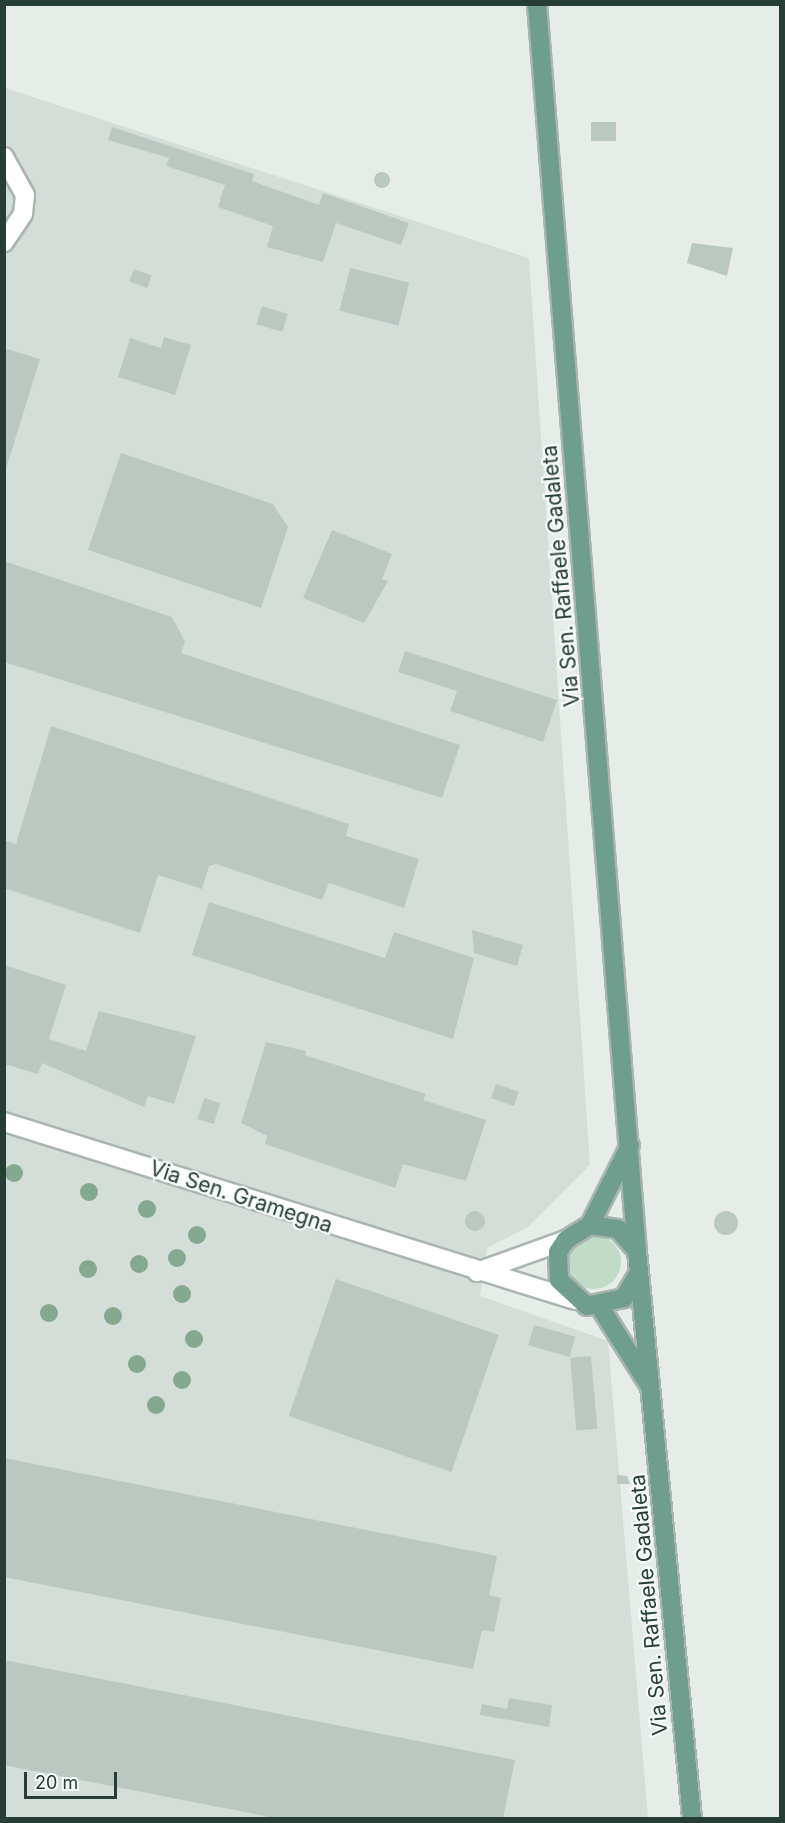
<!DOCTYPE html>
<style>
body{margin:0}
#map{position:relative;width:785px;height:1823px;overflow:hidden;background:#e6ede9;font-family:Inter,sans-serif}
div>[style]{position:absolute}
.built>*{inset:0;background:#d4ddd8}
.green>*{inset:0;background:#c1dcc6}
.round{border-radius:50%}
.building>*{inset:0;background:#bbc8c2;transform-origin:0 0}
.roads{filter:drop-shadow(2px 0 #a9b5af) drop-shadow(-2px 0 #a9b5af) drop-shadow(0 2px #a9b5af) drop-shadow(0 -2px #a9b5af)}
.street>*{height:18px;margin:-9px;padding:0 9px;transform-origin:9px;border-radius:9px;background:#fff}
.primary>*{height:18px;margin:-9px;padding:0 9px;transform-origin:9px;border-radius:9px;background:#6f9e8e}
.trees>*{width:18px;height:18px;margin:-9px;border-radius:50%;background:#84a98f}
span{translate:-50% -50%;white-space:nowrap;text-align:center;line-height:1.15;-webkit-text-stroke:4.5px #f6faf8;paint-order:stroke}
.street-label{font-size:21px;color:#263e35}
.frame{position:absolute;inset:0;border:6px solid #263e35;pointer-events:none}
.scale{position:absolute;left:24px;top:1772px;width:93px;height:27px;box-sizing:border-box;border:3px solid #263e35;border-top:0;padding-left:8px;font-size:18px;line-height:21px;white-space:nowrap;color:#263e35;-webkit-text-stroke:4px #f6faf8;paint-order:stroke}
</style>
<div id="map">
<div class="built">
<i style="clip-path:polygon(5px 88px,529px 258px,590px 1165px,528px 1227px,487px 1248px,480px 1296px,608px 1341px,648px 1818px,5px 1818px)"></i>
</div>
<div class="green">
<i class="round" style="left:567px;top:1235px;width:54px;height:54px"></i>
</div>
<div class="building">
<i style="left:591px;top:122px;width:25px;height:19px"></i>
<i style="clip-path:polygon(112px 127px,254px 174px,252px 181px,319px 205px,323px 193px,409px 223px,401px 245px,336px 223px,323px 262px,267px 247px,273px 226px,218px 207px,225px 185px,166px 166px,169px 158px,108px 140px)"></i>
<i class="round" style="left:374px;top:172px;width:16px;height:16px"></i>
<i style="clip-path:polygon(692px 243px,733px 248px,727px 276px,687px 263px)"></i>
<i style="left:350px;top:268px;width:61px;height:44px;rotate:14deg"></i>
<i style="left:134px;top:269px;width:19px;height:13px;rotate:21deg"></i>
<i style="left:262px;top:306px;width:27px;height:19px;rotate:17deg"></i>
<i style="clip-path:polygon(164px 337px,191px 345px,175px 395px,118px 377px,130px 338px,161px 348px)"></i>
<i style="clip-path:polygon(4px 348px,40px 359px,5px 472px,4px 472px)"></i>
<i style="clip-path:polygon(121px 453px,273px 504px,288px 527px,261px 608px,88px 550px)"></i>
<i style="clip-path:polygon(332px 530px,392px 554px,382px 579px,388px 581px,364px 623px,303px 598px)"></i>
<i style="clip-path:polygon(4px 561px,172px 617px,185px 642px,181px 653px,460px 745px,442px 798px,4px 662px)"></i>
<i style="clip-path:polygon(405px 651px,557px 700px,543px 742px,450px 711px,457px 691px,398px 672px)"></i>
<i style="clip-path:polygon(51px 726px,349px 824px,346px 836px,419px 859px,404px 908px,329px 883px,322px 900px,216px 864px,209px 866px,202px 889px,158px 875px,140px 933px,4px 888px,4px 840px,16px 844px)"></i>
<i style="clip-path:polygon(209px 902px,385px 958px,394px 932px,474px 958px,453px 1039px,192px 955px)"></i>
<i style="clip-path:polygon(472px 930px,523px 945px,517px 966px,474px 953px)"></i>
<i style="clip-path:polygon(4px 965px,66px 985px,49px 1039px,86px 1051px,99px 1011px,196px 1036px,174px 1104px,148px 1096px,144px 1107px,47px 1065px,42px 1063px,38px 1074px,4px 1064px)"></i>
<i style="clip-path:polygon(266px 1042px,306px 1051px,305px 1055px,426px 1094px,423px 1100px,486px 1120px,466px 1181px,403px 1164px,395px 1188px,265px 1144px,267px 1136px,241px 1123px)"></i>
<i style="left:496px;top:1084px;width:24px;height:15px;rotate:19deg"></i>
<i style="left:204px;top:1098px;width:17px;height:22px;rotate:17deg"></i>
<i class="round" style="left:465px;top:1211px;width:20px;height:20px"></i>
<i class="round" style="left:714px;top:1211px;width:24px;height:24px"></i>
<i style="left:336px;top:1279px;width:172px;height:145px;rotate:19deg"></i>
<i style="left:534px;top:1325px;width:43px;height:21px;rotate:16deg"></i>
<i style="left:591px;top:1356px;width:73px;height:21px;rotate:85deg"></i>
<i style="clip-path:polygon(4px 1458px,497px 1556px,489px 1595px,501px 1598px,494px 1632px,482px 1630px,473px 1669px,4px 1577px)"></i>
<i style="clip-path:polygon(617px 1475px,627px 1476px,630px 1484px,617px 1484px)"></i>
<i style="clip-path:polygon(4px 1660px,515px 1760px,503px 1818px,275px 1818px,4px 1765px)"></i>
<i style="clip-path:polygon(509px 1698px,552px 1705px,549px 1727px,480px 1715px,482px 1704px,507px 1709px)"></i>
</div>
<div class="roads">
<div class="street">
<i style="left:4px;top:157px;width:43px;rotate:61.1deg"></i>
<i style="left:25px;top:195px;width:19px;rotate:96deg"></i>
<i style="left:23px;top:214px;width:34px;rotate:124deg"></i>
<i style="left:4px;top:1122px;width:598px;rotate:17.31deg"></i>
<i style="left:477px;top:1272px;width:95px;rotate:-19.8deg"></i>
</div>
<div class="primary">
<i style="left:537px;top:4px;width:1251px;rotate:85.42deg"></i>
<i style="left:590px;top:1225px;width:89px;rotate:-63.4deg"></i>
<i style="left:637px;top:1276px;width:26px;rotate:121deg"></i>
<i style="left:624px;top:1298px;width:38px;rotate:168deg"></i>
<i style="left:587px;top:1306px;width:38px;rotate:-137deg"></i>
<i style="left:559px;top:1280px;width:28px;rotate:-92deg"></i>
<i style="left:558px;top:1252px;width:14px;rotate:-56deg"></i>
<i style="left:566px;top:1240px;width:28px;rotate:-32deg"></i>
<i style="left:590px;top:1225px;width:28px;rotate:8deg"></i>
<i style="left:618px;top:1229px;width:29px;rotate:49deg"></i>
<i style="left:637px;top:1251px;width:570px;rotate:84.46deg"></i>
<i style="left:600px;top:1307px;width:89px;rotate:57.9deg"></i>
</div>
</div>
<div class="trees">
<i style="left:14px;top:1173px"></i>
<i style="left:89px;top:1192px"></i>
<i style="left:147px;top:1209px"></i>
<i style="left:197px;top:1235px"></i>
<i style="left:177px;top:1258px"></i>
<i style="left:139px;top:1264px"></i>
<i style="left:88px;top:1269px"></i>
<i style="left:182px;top:1294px"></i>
<i style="left:49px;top:1313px"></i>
<i style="left:113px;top:1316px"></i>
<i style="left:194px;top:1339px"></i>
<i style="left:137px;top:1364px"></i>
<i style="left:182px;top:1380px"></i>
<i style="left:156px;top:1405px"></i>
</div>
<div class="street-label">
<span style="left:561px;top:576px;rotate:-95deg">Via Sen. Raffaele Gadaleta</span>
<span style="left:241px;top:1197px;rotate:18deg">Via Sen. Gramegna</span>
<span style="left:649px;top:1605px;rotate:-95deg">Via Sen. Raffaele Gadaleta</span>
</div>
<div class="frame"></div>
<div class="scale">20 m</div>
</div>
